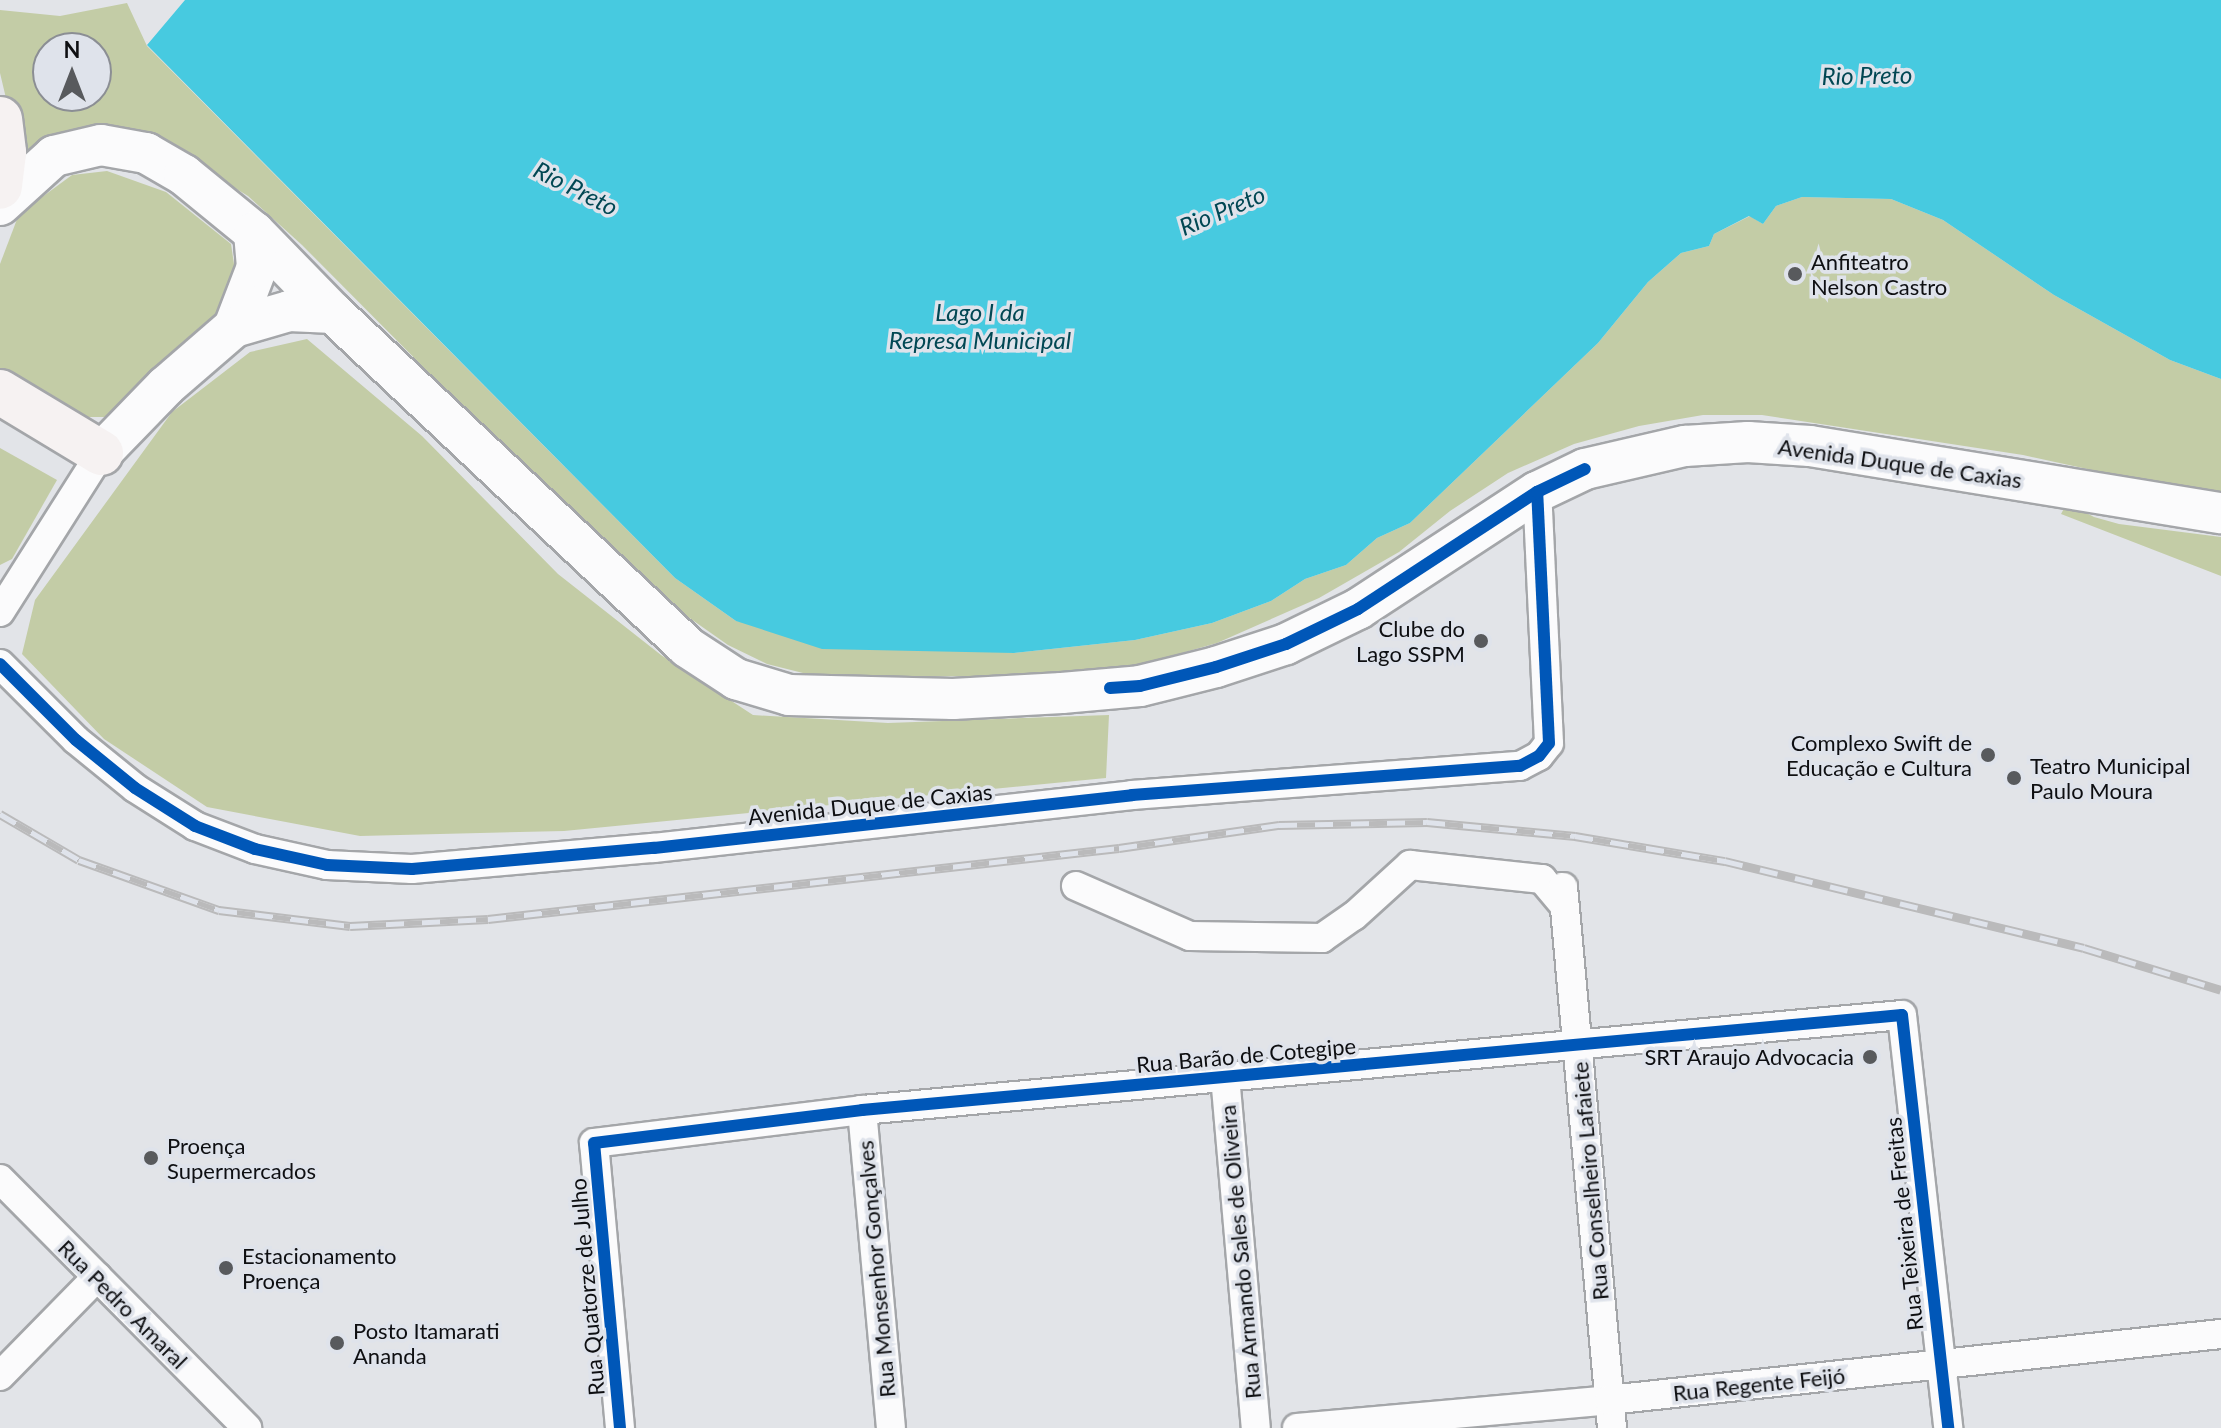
<!DOCTYPE html>
<meta charset="utf-8">
<style>
body{margin:0}
#map{position:relative;width:2221px;height:1428px;overflow:hidden;background:#e2e4e8;font-family:Lato,sans-serif}
div>[style]{position:absolute}
.green>*{inset:0;background:#c3cca6}
.water>*{inset:0;background:#47cae0}
.roads{filter:drop-shadow(2px 0 #a4a6a9) drop-shadow(-2px 0 #a4a6a9) drop-shadow(0 2px #a4a6a9) drop-shadow(0 -2px #a4a6a9)}
.street>*{height:28px;margin:-14px;padding:0 14px;transform-origin:14px;border-radius:14px;background:#fbfbfc}
.secondary>*{height:40px;margin:-20px;padding:0 20px;transform-origin:20px;border-radius:20px;background:#fbfbfc}
.primary>*{height:44px;margin:-22px;padding:0 22px;transform-origin:22px;border-radius:22px;background:#f6f2f2}
.rail>*{height:9px;margin-top:-4.5px;transform-origin:0;background:repeating-linear-gradient(90deg,#dfe3eb 0 18px,#bababb 0 36px);box-sizing:border-box;border-block:2px solid #bababb}
.cycleway>*{height:12px;margin:-6px;padding:0 6px;transform-origin:6px;border-radius:6px;background:#0057b8}
.dots>*{width:22px;height:22px;translate:-50% -50%;box-sizing:border-box;border:4px solid #dfe3eb;border-radius:50%}
span{translate:-50% -50%;white-space:nowrap;text-align:center;line-height:1.15;-webkit-text-stroke:7px #dfe3eb;paint-order:stroke}
.poi-label{font-size:22px;color:#0e0f12}
.left{translate:0 -50%;text-align:left}
.right{translate:-100% -50%;text-align:right}
.street-label{font-size:22px;color:#0e0f12}
.water-label{font-size:24px;color:#014753;font-style:italic}
.north{position:absolute;left:32px;top:32px;width:80px;height:80px;box-sizing:border-box;background:#dfe3eb;border:2px solid #8b8e94;border-radius:50%;rotate:0deg;font-size:22px;font-weight:700;line-height:32px;text-align:center;color:#0e0f12}
.north::after{content:'';display:block;margin:auto;width:28px;height:36px;background:#585a5d;clip-path:polygon(50% 0,100% 100%,50% 72%,0 100%)}
</style>
<div id="map">
<div class="green">
<i style="clip-path:polygon(evenodd,127px 3px,147px 46px,675px 578px,736px 621px,1014px 653px,1135px 640px,1212px 623px,1271px 601px,1305px 579px,1346px 565px,1377px 538px,1410px 523px,1598px 343px,1648px 282px,1681px 253px,1709px 246px,1714px 234px,1750px 216px,1763px 224px,1776px 206px,1802px 197px,1891px 199px,1943px 220px,2054px 295px,2170px 360px,2221px 379px,2221px 498px,2023px 455px,1762px 415px,1703px 415px,1639px 426px,1574px 444px,1508px 473px,1450px 511px,1399px 552px,1319px 598px,1217px 643px,1136px 666px,1032px 676px,819px 677px,767px 664px,728px 645px,681px 612px,465px 409px,302px 245px,248px 196px,166px 146px,16px 174px,14px 132px,0 73px,0 10px,60px 16px,127px 3px,48px 48px,96px 48px,96px 96px,48px 96px,48px 48px)"></i>
<i style="clip-path:polygon(107px 171px,166px 192px,231px 244px,237px 284px,215px 318px,107px 417px,68px 417px,0 378px,0 264px,19px 214px,72px 175px)"></i>
<i style="clip-path:polygon(307px 339px,422px 436px,558px 574px,661px 655px,753px 715px,888px 723px,1109px 715px,1106px 778px,564px 831px,360px 836px,207px 807px,104px 739px,22px 654px,35px 600px,172px 412px,250px 352px)"></i>
<i style="clip-path:polygon(0 448px,57px 480px,12px 559px,0 565px)"></i>
<i style="clip-path:polygon(2067px 503px,2094px 517px,2119px 524px,2221px 537px,2221px 576px,2061px 514px)"></i>
</div>
<div class="water">
<i style="clip-path:polygon(185px 0,2221px 0,2221px 379px,2170px 360px,2054px 295px,1943px 220px,1891px 199px,1802px 197px,1776px 206px,1763px 224px,1749px 216px,1714px 234px,1709px 246px,1681px 253px,1648px 282px,1598px 343px,1410px 523px,1377px 538px,1346px 565px,1305px 579px,1271px 601px,1212px 623px,1135px 640px,1014px 653px,822px 649px,736px 621px,675px 578px,147px 45px)"></i>
</div>
<div class="roads">
<div class="street">
<i style="left:0;top:612px;width:188px;rotate:-57.6deg"></i>
<i style="left:0;top:664px;width:107px;rotate:45deg"></i>
<i style="left:76px;top:740px;width:76px;rotate:39.1deg"></i>
<i style="left:135px;top:788px;width:71px;rotate:32.3deg"></i>
<i style="left:195px;top:826px;width:64px;rotate:21deg"></i>
<i style="left:255px;top:849px;width:74px;rotate:12.5deg"></i>
<i style="left:327px;top:865px;width:85px;rotate:2.7deg"></i>
<i style="left:412px;top:869px;width:243px;rotate:-5deg"></i>
<i style="left:654px;top:848px;width:481px;rotate:-6.3deg"></i>
<i style="left:1132px;top:795px;width:389px;rotate:-4.3deg"></i>
<i style="left:1520px;top:766px;width:21px;rotate:-28deg"></i>
<i style="left:1539px;top:756px;width:16px;rotate:-52deg"></i>
<i style="left:1549px;top:743px;width:251px;rotate:-92.7deg"></i>
<i style="left:1076px;top:886px;width:124px;rotate:23.7deg"></i>
<i style="left:1190px;top:936px;width:132px;rotate:0.9deg"></i>
<i style="left:1322px;top:938px;width:39px;rotate:-35deg"></i>
<i style="left:1354px;top:916px;width:76px;rotate:-42.3deg"></i>
<i style="left:1410px;top:865px;width:133px;rotate:6.1deg"></i>
<i style="left:1542px;top:879px;width:35px;rotate:50deg"></i>
<i style="left:1563px;top:887px;width:543px;rotate:84.82deg"></i>
<i style="left:1225px;top:1076px;width:353px;rotate:85deg"></i>
<i style="left:862px;top:1110px;width:319px;rotate:84.8deg"></i>
<i style="left:0;top:1179px;width:351px;rotate:45.2deg"></i>
<i style="left:0;top:1376px;width:139px;rotate:-45.6deg"></i>
<i style="left:620px;top:1428px;width:286px;rotate:-95.2deg"></i>
<i style="left:594px;top:1143px;width:270px;rotate:-7deg"></i>
<i style="left:862px;top:1110px;width:1044px;rotate:-5.22deg"></i>
<i style="left:1902px;top:1015px;width:416px;rotate:83.6deg"></i>
<i style="left:1297px;top:1428px;width:313px;rotate:-5.1deg"></i>
<i style="left:1609px;top:1400px;width:616px;rotate:-6.16deg"></i>
</div>
<div class="secondary">
<i style="left:0;top:205px;width:73px;rotate:-42.2deg"></i>
<i style="left:54px;top:156px;width:48px;rotate:-13.2deg"></i>
<i style="left:101px;top:145px;width:46px;rotate:10.1deg"></i>
<i style="left:146px;top:153px;width:44px;rotate:30.1deg"></i>
<i style="left:184px;top:175px;width:90px;rotate:39.2deg"></i>
<i style="left:254px;top:232px;width:113px;rotate:45.7deg"></i>
<i style="left:333px;top:313px;width:487px;rotate:43.3deg"></i>
<i style="left:687px;top:647px;width:59px;rotate:33.1deg"></i>
<i style="left:736px;top:679px;width:55px;rotate:16.8deg"></i>
<i style="left:789px;top:695px;width:164px;rotate:1.4deg"></i>
<i style="left:953px;top:699px;width:109px;rotate:-3.2deg"></i>
<i style="left:1062px;top:693px;width:78px;rotate:-5.1deg"></i>
<i style="left:1140px;top:686px;width:78px;rotate:-14deg"></i>
<i style="left:1216px;top:667px;width:74px;rotate:-18.2deg"></i>
<i style="left:1286px;top:644px;width:80px;rotate:-25.9deg"></i>
<i style="left:1358px;top:609px;width:214px;rotate:-33.2deg"></i>
<i style="left:1537px;top:492px;width:53px;rotate:-25.6deg"></i>
<i style="left:1585px;top:469px;width:103px;rotate:-13deg"></i>
<i style="left:1685px;top:446px;width:63px;rotate:-3.6deg"></i>
<i style="left:1748px;top:442px;width:62px;rotate:3.7deg"></i>
<i style="left:1810px;top:446px;width:416px;rotate:9.3deg"></i>
<i style="left:234px;top:327px;width:64px;rotate:-69deg"></i>
<i style="left:257px;top:267px;width:35px;rotate:-95deg"></i>
<i style="left:101px;top:453px;width:93px;rotate:-45.9deg"></i>
<i style="left:166px;top:386px;width:90px;rotate:-40.9deg"></i>
<i style="left:234px;top:327px;width:57px;rotate:-16.2deg"></i>
<i style="left:289px;top:311px;width:44px;rotate:2.6deg"></i>
</div>
<div class="primary">
<i style="left:0;top:119px;width:34px;rotate:83deg"></i>
<i style="left:4px;top:153px;width:34px;rotate:97deg"></i>
<i style="left:0;top:392px;width:118px;rotate:31.1deg"></i>
</div>
</div>
<div class="rail">
<i style="left:0;top:814px;width:91px;rotate:30.2deg"></i>
<i style="left:79px;top:860px;width:149px;rotate:19.7deg"></i>
<i style="left:219px;top:910px;width:132px;rotate:7deg"></i>
<i style="left:350px;top:926px;width:138px;rotate:-2.9deg"></i>
<i style="left:488px;top:919px;width:635px;rotate:-6.42deg"></i>
<i style="left:1119px;top:848px;width:162px;rotate:-8.2deg"></i>
<i style="left:1279px;top:825px;width:148px;rotate:-1.2deg"></i>
<i style="left:1427px;top:822px;width:149px;rotate:5.4deg"></i>
<i style="left:1575px;top:836px;width:152px;rotate:9.5deg"></i>
<i style="left:1725px;top:861px;width:369px;rotate:13.6deg"></i>
<i style="left:2084px;top:948px;width:143px;rotate:17deg"></i>
</div>
<div class="cycleway">
<i style="left:0;top:664px;width:107px;rotate:45deg"></i>
<i style="left:76px;top:740px;width:76px;rotate:39.1deg"></i>
<i style="left:135px;top:788px;width:71px;rotate:32.3deg"></i>
<i style="left:195px;top:826px;width:64px;rotate:21deg"></i>
<i style="left:255px;top:849px;width:74px;rotate:12.5deg"></i>
<i style="left:327px;top:865px;width:85px;rotate:2.7deg"></i>
<i style="left:412px;top:869px;width:243px;rotate:-5deg"></i>
<i style="left:654px;top:848px;width:481px;rotate:-6.3deg"></i>
<i style="left:1132px;top:795px;width:389px;rotate:-4.3deg"></i>
<i style="left:1520px;top:766px;width:21px;rotate:-28deg"></i>
<i style="left:1539px;top:756px;width:16px;rotate:-52deg"></i>
<i style="left:1549px;top:743px;width:251px;rotate:-92.7deg"></i>
<i style="left:1110px;top:688px;width:30px;rotate:-4deg"></i>
<i style="left:1140px;top:686px;width:78px;rotate:-14deg"></i>
<i style="left:1216px;top:667px;width:74px;rotate:-18.2deg"></i>
<i style="left:1286px;top:644px;width:80px;rotate:-25.9deg"></i>
<i style="left:1358px;top:609px;width:214px;rotate:-33.2deg"></i>
<i style="left:1537px;top:492px;width:53px;rotate:-25.6deg"></i>
<i style="left:620px;top:1428px;width:286px;rotate:-95.2deg"></i>
<i style="left:594px;top:1143px;width:270px;rotate:-7deg"></i>
<i style="left:862px;top:1110px;width:1044px;rotate:-5.22deg"></i>
<i style="left:1902px;top:1015px;width:416px;rotate:83.6deg"></i>
</div>
<div class="dots">
<i style="left:1795px;top:274px;background:#585a5d"></i>
<i style="left:1481px;top:641px;background:#585a5d"></i>
<i style="left:1988px;top:755px;background:#585a5d"></i>
<i style="left:2014px;top:778px;background:#585a5d"></i>
<i style="left:1870px;top:1057px;background:#585a5d"></i>
<i style="left:151px;top:1158px;background:#585a5d"></i>
<i style="left:226px;top:1268px;background:#585a5d"></i>
<i style="left:337px;top:1343px;background:#585a5d"></i>
</div>
<div class="poi-label">
<span class="left" style="left:1811px;top:274px">Anfiteatro<br>Nelson Castro</span>
<span class="right" style="left:1465px;top:641px">Clube do<br>Lago SSPM</span>
<span class="right" style="left:1972px;top:755px">Complexo Swift de<br>Educação e Cultura</span>
<span class="left" style="left:2030px;top:778px">Teatro Municipal<br>Paulo Moura</span>
<span class="right" style="left:1854px;top:1057px">SRT Araujo Advocacia</span>
<span class="left" style="left:167px;top:1158px">Proença<br>Supermercados</span>
<span class="left" style="left:242px;top:1268px">Estacionamento<br>Proença</span>
<span class="left" style="left:353px;top:1343px">Posto Itamarati<br>Ananda</span>
</div>
<div class="street-label">
<span style="left:1900px;top:463px;rotate:8deg">Avenida Duque de Caxias</span>
<span style="left:870px;top:804px;rotate:-6deg">Avenida Duque de Caxias</span>
<span style="left:1246px;top:1055px;rotate:-5deg">Rua Barão de Cotegipe</span>
<span style="left:1590px;top:1181px;rotate:-95deg">Rua Conselheiro Lafaiete</span>
<span style="left:1904px;top:1224px;rotate:-96deg">Rua Teixeira de Freitas</span>
<span style="left:1240px;top:1252px;rotate:-95deg">Rua Armando Sales de Oliveira</span>
<span style="left:876px;top:1269px;rotate:-95deg">Rua Monsenhor Gonçalves</span>
<span style="left:587px;top:1287px;rotate:-95deg">Rua Quatorze de Julho</span>
<span style="left:123px;top:1304px;rotate:45deg">Rua Pedro Amaral</span>
<span style="left:1759px;top:1384px;rotate:-6deg">Rua Regente Feijó</span>
</div>
<div class="water-label">
<span style="left:1867px;top:75px;rotate:-1deg">Rio Preto</span>
<span style="left:576px;top:188px;rotate:27deg">Rio Preto</span>
<span style="left:1222px;top:210px;rotate:-23deg">Rio Preto</span>
<span style="left:980px;top:326px">Lago I da<br>Represa Municipal</span>
</div>
<div class="north">N</div>
</div>
